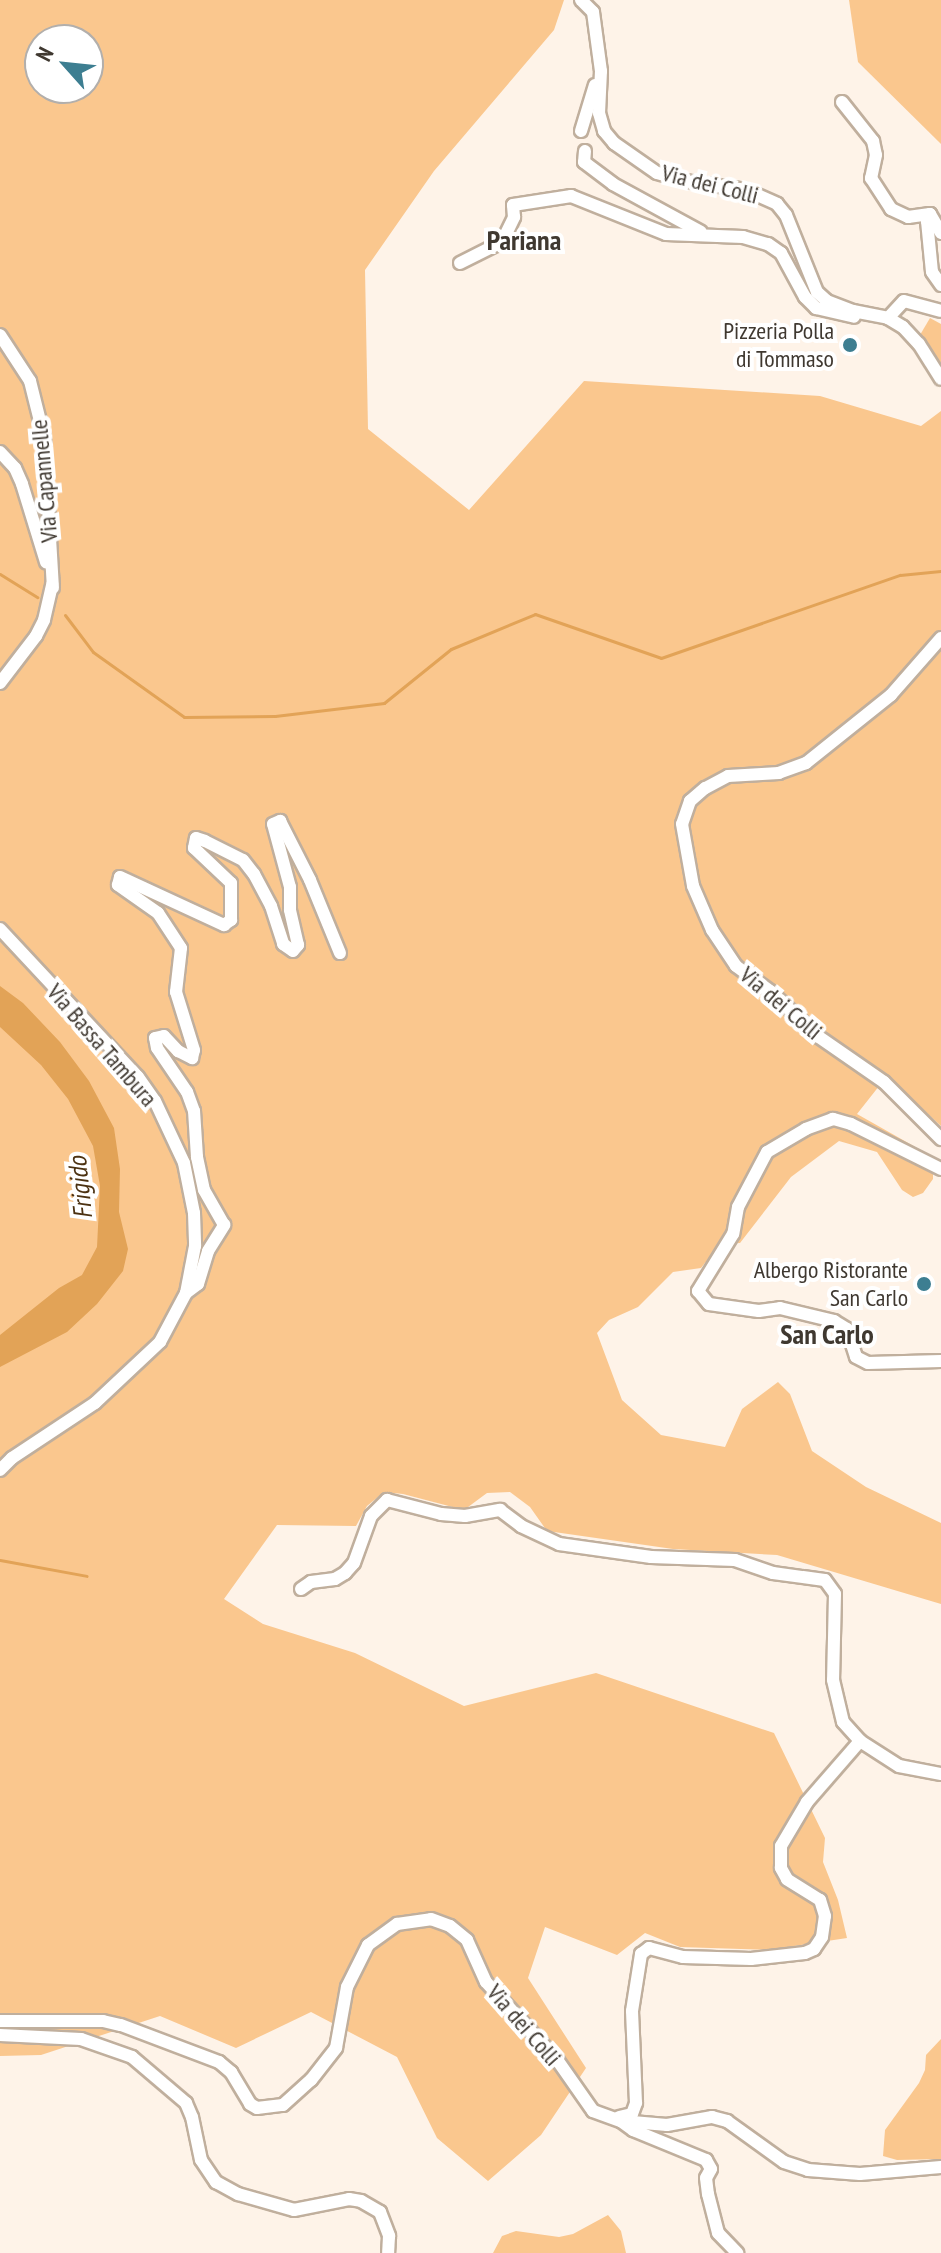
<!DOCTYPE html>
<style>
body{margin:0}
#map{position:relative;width:941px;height:2253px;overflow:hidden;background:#fef3e8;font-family:"PT Sans Narrow",sans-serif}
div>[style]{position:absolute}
.green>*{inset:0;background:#fac78e}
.water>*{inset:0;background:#e2a357}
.stream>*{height:3px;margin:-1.5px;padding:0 1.5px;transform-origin:1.5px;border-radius:1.5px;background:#e2a357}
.roads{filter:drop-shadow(2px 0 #c0af9d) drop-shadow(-2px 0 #c0af9d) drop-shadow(0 2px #c0af9d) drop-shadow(0 -2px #c0af9d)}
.minor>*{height:12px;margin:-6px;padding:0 6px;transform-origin:6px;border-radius:6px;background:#fff}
.dots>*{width:22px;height:22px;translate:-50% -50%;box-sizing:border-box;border:4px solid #fff;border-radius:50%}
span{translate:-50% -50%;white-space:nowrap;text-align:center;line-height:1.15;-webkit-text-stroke:8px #fff;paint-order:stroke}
.street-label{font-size:24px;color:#3f3830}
.poi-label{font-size:24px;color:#3f3830}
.right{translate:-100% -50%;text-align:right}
.water-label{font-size:26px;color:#4c3212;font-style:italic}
.quarter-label{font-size:28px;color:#3f3830;font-weight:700}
.north{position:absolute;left:24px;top:24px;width:80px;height:80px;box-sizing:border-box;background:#fff;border:2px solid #b2afac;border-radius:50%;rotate:297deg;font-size:22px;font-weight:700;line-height:32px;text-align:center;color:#3f3830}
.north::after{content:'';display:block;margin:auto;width:28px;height:36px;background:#3d7e91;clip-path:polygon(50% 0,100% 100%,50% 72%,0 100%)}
</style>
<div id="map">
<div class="green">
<i style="clip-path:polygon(evenodd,0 0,564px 0,554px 30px,434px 171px,365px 270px,368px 429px,469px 510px,584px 381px,820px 396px,921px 426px,941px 411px,941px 1126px,887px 1076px,857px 1114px,933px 1157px,933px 1179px,923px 1193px,913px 1197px,902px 1190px,877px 1152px,839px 1141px,791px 1177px,740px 1243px,720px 1244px,701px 1268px,673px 1272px,638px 1307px,609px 1320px,597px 1333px,622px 1400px,661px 1435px,725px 1447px,742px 1409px,778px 1382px,790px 1394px,812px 1451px,866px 1487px,941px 1523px,941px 1604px,777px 1555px,673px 1549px,547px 1531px,530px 1507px,510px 1492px,487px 1493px,464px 1510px,403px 1494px,384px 1492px,367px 1506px,356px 1526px,277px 1525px,224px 1599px,263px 1624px,355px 1653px,464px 1706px,596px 1673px,774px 1733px,825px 1838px,823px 1862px,838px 1900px,847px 1938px,768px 1950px,680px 1947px,645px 1933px,617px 1955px,545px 1927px,528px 1978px,586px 2068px,541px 2135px,488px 2181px,437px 2138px,397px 2057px,311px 2012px,236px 2048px,160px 2016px,41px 2055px,0 2056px,0 0,40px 40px,88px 40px,88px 88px,40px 88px,40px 40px)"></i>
<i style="clip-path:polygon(849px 0,941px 0,941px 144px,858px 62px)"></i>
<i style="clip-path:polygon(930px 318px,941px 324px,941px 363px,920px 335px)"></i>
<i style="clip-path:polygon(941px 2039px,941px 2159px,897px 2160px,883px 2156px,885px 2130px,919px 2083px,925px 2070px,926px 2055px)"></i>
<i style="clip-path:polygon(608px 2215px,621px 2231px,626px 2253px,493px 2253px,502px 2236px,516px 2231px,559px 2237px,573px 2234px)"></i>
</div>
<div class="water">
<i style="clip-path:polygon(0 986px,23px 1003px,60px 1042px,89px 1081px,114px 1128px,120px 1169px,119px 1212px,128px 1249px,123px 1271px,97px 1304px,67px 1332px,0 1367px,0 1335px,59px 1288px,82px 1275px,97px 1247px,100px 1186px,93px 1146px,68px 1099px,41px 1065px,0 1027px)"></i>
</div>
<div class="stream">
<i style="left:0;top:574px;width:44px;rotate:31.9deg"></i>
<i style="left:65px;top:615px;width:46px;rotate:52.9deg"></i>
<i style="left:93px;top:652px;width:112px;rotate:35.5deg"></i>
<i style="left:184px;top:717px;width:91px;rotate:-0.6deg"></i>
<i style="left:275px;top:716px;width:110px;rotate:-6.8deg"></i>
<i style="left:384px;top:703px;width:86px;rotate:-38.9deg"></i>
<i style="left:451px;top:649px;width:91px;rotate:-22.6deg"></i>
<i style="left:535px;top:614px;width:133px;rotate:19.2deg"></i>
<i style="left:661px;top:658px;width:253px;rotate:-19.2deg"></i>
<i style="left:900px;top:575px;width:41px;rotate:-5.6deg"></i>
<i style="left:0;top:1560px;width:88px;rotate:10.4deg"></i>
</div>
<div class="roads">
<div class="minor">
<i style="left:581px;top:0;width:17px;rotate:45deg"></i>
<i style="left:593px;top:12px;width:60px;rotate:82.3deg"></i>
<i style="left:601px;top:71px;width:42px;rotate:92.7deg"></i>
<i style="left:599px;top:113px;width:19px;rotate:74deg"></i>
<i style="left:604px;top:131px;width:16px;rotate:50deg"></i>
<i style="left:614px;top:143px;width:52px;rotate:34.9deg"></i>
<i style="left:657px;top:173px;width:29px;rotate:16deg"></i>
<i style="left:685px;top:181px;width:62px;rotate:8.4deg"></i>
<i style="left:746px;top:190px;width:34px;rotate:24deg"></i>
<i style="left:777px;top:204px;width:14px;rotate:51deg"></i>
<i style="left:786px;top:215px;width:83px;rotate:68.1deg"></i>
<i style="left:817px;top:292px;width:13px;rotate:42deg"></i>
<i style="left:827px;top:301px;width:28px;rotate:21deg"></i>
<i style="left:853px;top:311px;width:36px;rotate:11deg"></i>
<i style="left:888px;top:318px;width:17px;rotate:31deg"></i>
<i style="left:903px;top:327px;width:23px;rotate:47deg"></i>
<i style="left:919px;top:344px;width:41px;rotate:57.8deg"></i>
<i style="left:842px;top:102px;width:50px;rotate:51.5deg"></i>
<i style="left:873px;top:141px;width:14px;rotate:78deg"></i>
<i style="left:876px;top:155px;width:24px;rotate:102deg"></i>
<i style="left:871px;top:178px;width:37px;rotate:57deg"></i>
<i style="left:891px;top:209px;width:19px;rotate:25deg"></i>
<i style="left:908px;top:217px;width:22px;rotate:-8deg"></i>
<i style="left:581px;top:131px;width:48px;rotate:-73.1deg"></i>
<i style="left:585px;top:151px;width:11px;rotate:95deg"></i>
<i style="left:584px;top:162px;width:36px;rotate:37deg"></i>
<i style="left:613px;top:184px;width:100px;rotate:28.6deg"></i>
<i style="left:930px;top:214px;width:8px;rotate:113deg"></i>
<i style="left:927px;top:221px;width:51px;rotate:84.4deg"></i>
<i style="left:932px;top:272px;width:16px;rotate:55deg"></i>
<i style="left:930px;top:214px;width:22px;rotate:60deg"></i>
<i style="left:460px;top:263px;width:47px;rotate:-26.6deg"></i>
<i style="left:502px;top:242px;width:28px;rotate:-64deg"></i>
<i style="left:514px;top:217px;width:12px;rotate:-95deg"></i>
<i style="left:513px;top:205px;width:59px;rotate:-8.8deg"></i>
<i style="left:571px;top:196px;width:102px;rotate:21.8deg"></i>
<i style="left:666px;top:234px;width:77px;rotate:2.2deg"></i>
<i style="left:743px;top:237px;width:26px;rotate:16deg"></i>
<i style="left:768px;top:244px;width:16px;rotate:35deg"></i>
<i style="left:781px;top:253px;width:50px;rotate:61.4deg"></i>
<i style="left:805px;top:297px;width:16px;rotate:45deg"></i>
<i style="left:816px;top:308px;width:39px;rotate:13deg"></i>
<i style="left:888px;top:318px;width:23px;rotate:-47deg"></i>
<i style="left:904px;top:301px;width:38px;rotate:15deg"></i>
<i style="left:0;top:335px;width:55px;rotate:56.9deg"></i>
<i style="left:30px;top:381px;width:58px;rotate:76deg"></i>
<i style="left:44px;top:437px;width:151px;rotate:86.6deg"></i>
<i style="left:0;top:452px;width:22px;rotate:47deg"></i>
<i style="left:15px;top:468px;width:17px;rotate:66deg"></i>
<i style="left:22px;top:484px;width:82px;rotate:72.9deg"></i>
<i style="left:941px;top:638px;width:76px;rotate:131.3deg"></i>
<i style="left:891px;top:695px;width:109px;rotate:141.3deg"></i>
<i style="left:806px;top:763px;width:29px;rotate:160deg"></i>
<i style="left:779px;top:773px;width:51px;rotate:176.6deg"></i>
<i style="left:728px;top:776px;width:26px;rotate:152deg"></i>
<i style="left:705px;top:788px;width:20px;rotate:139deg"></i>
<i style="left:690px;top:801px;width:24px;rotate:109deg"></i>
<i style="left:682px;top:824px;width:63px;rotate:79.9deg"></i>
<i style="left:693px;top:886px;width:48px;rotate:66.6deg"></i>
<i style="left:712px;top:930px;width:43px;rotate:56.3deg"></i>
<i style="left:736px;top:966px;width:42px;rotate:36.3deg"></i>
<i style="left:770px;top:991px;width:67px;rotate:43.2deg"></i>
<i style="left:819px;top:1037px;width:79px;rotate:34.7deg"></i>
<i style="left:884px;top:1082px;width:81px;rotate:45deg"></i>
<i style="left:0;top:683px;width:59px;rotate:-52.5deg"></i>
<i style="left:36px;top:636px;width:18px;rotate:-63deg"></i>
<i style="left:44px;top:620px;width:37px;rotate:-77deg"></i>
<i style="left:0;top:929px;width:202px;rotate:47deg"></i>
<i style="left:138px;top:1077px;width:29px;rotate:55deg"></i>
<i style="left:155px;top:1101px;width:68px;rotate:64.9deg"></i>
<i style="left:184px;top:1163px;width:51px;rotate:78.7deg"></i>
<i style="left:194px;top:1213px;width:33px;rotate:88deg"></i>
<i style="left:195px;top:1246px;width:48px;rotate:100.8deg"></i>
<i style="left:186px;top:1293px;width:55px;rotate:118deg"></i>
<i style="left:160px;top:1342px;width:89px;rotate:136.8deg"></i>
<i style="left:95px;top:1403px;width:100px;rotate:146.5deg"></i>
<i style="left:12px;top:1458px;width:17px;rotate:135deg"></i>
<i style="left:941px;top:1169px;width:101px;rotate:-153.4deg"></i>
<i style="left:851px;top:1124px;width:19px;rotate:-164deg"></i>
<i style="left:833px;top:1119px;width:29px;rotate:160deg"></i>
<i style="left:806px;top:1129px;width:45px;rotate:149.5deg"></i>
<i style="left:767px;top:1152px;width:62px;rotate:117.8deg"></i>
<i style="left:738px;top:1207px;width:27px;rotate:100deg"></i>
<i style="left:733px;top:1234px;width:67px;rotate:121.6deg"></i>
<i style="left:698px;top:1291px;width:17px;rotate:50deg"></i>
<i style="left:709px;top:1304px;width:50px;rotate:8deg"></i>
<i style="left:759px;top:1311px;width:21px;rotate:-8deg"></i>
<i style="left:780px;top:1308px;width:56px;rotate:13.5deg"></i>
<i style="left:834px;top:1321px;width:15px;rotate:32deg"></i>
<i style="left:847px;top:1329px;width:29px;rotate:72deg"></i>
<i style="left:856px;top:1357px;width:13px;rotate:27deg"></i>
<i style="left:868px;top:1363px;width:73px;rotate:-1.6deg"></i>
<i style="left:186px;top:1293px;width:15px;rotate:-37deg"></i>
<i style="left:198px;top:1284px;width:34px;rotate:-73deg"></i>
<i style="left:208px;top:1251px;width:31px;rotate:-58deg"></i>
<i style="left:224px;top:1225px;width:40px;rotate:-119.7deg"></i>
<i style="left:204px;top:1190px;width:34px;rotate:-102deg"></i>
<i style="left:197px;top:1157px;width:46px;rotate:-93.7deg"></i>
<i style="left:194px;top:1111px;width:20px;rotate:-110deg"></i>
<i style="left:187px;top:1092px;width:53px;rotate:-124.3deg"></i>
<i style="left:157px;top:1048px;width:10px;rotate:-101deg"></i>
<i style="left:155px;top:1038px;width:9px;rotate:-13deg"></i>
<i style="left:164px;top:1036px;width:21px;rotate:47deg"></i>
<i style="left:178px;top:1051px;width:16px;rotate:27deg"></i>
<i style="left:192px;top:1058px;width:8px;rotate:-76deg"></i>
<i style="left:194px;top:1050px;width:61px;rotate:-107.2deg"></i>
<i style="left:176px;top:992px;width:44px;rotate:-83.5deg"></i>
<i style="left:181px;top:948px;width:42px;rotate:-123.3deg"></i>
<i style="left:158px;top:913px;width:49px;rotate:-145deg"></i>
<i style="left:118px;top:885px;width:8px;rotate:-76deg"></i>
<i style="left:120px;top:877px;width:115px;rotate:24.8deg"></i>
<i style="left:224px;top:925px;width:9px;rotate:-36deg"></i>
<i style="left:231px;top:920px;width:37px;rotate:-90deg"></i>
<i style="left:231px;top:883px;width:51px;rotate:-136.6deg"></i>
<i style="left:194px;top:848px;width:10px;rotate:-79deg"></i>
<i style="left:196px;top:838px;width:9px;rotate:18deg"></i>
<i style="left:205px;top:841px;width:42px;rotate:26.6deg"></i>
<i style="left:243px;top:860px;width:18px;rotate:52deg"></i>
<i style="left:254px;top:874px;width:36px;rotate:62deg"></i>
<i style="left:271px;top:906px;width:40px;rotate:72deg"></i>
<i style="left:283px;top:944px;width:12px;rotate:35deg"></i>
<i style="left:293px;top:951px;width:8px;rotate:-50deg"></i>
<i style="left:298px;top:945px;width:36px;rotate:-103deg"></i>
<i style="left:290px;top:910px;width:23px;rotate:-90deg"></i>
<i style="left:290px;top:887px;width:65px;rotate:-105.1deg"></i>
<i style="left:273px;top:824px;width:8px;rotate:-23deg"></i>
<i style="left:280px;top:821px;width:66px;rotate:63deg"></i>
<i style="left:310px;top:880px;width:79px;rotate:67.7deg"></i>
<i style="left:301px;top:1589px;width:12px;rotate:-35deg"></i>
<i style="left:311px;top:1582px;width:24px;rotate:-7deg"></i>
<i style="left:335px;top:1579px;width:12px;rotate:-31deg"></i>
<i style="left:345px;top:1573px;width:13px;rotate:-48deg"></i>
<i style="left:354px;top:1563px;width:50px;rotate:-70.1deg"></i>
<i style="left:371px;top:1516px;width:23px;rotate:-45deg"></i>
<i style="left:387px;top:1500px;width:56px;rotate:14.5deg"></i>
<i style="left:441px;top:1514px;width:24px;rotate:5deg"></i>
<i style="left:465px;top:1516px;width:36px;rotate:-10deg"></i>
<i style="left:500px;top:1510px;width:26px;rotate:37deg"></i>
<i style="left:521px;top:1526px;width:42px;rotate:25.3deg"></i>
<i style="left:559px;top:1544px;width:93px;rotate:8deg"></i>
<i style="left:651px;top:1557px;width:84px;rotate:2deg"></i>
<i style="left:735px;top:1560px;width:40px;rotate:18.9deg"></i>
<i style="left:773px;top:1573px;width:52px;rotate:7.7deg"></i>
<i style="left:825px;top:1580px;width:17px;rotate:54deg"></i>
<i style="left:835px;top:1594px;width:86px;rotate:91.3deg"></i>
<i style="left:833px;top:1680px;width:43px;rotate:76.6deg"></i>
<i style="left:843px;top:1722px;width:25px;rotate:48deg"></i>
<i style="left:860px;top:1741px;width:46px;rotate:32.7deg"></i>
<i style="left:899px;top:1766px;width:43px;rotate:10.8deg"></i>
<i style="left:0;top:2021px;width:103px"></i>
<i style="left:103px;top:2021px;width:18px;rotate:13deg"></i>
<i style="left:121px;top:2025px;width:105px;rotate:20.7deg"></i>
<i style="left:219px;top:2062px;width:16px;rotate:40deg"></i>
<i style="left:231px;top:2072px;width:37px;rotate:59deg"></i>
<i style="left:250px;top:2104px;width:8px;rotate:30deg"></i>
<i style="left:257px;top:2108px;width:26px;rotate:-7deg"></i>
<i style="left:283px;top:2105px;width:38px;rotate:-42deg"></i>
<i style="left:311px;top:2080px;width:41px;rotate:-52deg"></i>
<i style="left:336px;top:2048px;width:62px;rotate:-79.8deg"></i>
<i style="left:347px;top:1987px;width:47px;rotate:-63.4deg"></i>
<i style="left:368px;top:1945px;width:36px;rotate:-36deg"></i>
<i style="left:397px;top:1924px;width:34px;rotate:-8deg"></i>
<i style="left:431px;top:1919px;width:20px;rotate:20deg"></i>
<i style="left:450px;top:1926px;width:22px;rotate:39deg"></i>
<i style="left:467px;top:1940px;width:46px;rotate:65.7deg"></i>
<i style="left:486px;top:1982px;width:107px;rotate:47.7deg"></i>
<i style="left:558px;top:2061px;width:61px;rotate:55deg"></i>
<i style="left:593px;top:2111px;width:30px;rotate:20deg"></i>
<i style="left:621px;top:2121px;width:46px;rotate:5deg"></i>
<i style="left:667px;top:2125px;width:46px;rotate:-10.1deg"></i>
<i style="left:712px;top:2117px;width:16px;rotate:15deg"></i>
<i style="left:727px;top:2121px;width:70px;rotate:35.7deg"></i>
<i style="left:784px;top:2162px;width:25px;rotate:18deg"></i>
<i style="left:808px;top:2170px;width:52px;rotate:4.4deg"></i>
<i style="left:860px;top:2174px;width:81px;rotate:-4.9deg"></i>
<i style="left:0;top:2035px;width:81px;rotate:2.8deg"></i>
<i style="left:81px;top:2039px;width:54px;rotate:19.4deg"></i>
<i style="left:132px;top:2057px;width:71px;rotate:40.4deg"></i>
<i style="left:186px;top:2103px;width:15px;rotate:67deg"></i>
<i style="left:192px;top:2117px;width:44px;rotate:78.2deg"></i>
<i style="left:201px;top:2160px;width:27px;rotate:56deg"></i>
<i style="left:216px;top:2182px;width:25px;rotate:29deg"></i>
<i style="left:238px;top:2194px;width:58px;rotate:15.9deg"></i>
<i style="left:294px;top:2210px;width:56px;rotate:-11.3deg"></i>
<i style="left:349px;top:2199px;width:12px;rotate:9deg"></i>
<i style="left:361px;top:2201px;width:22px;rotate:30deg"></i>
<i style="left:380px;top:2212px;width:26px;rotate:69deg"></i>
<i style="left:389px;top:2236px;width:17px;rotate:93deg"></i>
<i style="left:619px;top:2117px;width:13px;rotate:-13deg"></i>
<i style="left:632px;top:2114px;width:12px;rotate:-70deg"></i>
<i style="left:636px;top:2103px;width:92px;rotate:-92.5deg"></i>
<i style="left:632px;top:2011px;width:58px;rotate:-81deg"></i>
<i style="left:641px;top:1954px;width:10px;rotate:-37deg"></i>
<i style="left:649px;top:1948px;width:35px;rotate:15deg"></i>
<i style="left:683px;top:1957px;width:68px;rotate:1.7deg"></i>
<i style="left:751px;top:1959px;width:54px;rotate:-6.3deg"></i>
<i style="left:805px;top:1953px;width:10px;rotate:-24deg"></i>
<i style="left:814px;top:1949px;width:14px;rotate:-56deg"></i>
<i style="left:822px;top:1937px;width:21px;rotate:-82deg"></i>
<i style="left:825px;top:1916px;width:17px;rotate:-107deg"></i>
<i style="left:820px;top:1900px;width:39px;rotate:-148deg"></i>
<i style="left:787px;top:1879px;width:13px;rotate:-119deg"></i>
<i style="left:781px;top:1868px;width:22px;rotate:-90deg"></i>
<i style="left:781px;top:1846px;width:51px;rotate:-59.4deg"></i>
<i style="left:807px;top:1802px;width:81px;rotate:-49deg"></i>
<i style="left:622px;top:2122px;width:14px;rotate:36deg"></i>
<i style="left:633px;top:2130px;width:79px;rotate:22.3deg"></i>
<i style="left:706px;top:2160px;width:10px;rotate:61deg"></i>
<i style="left:711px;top:2169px;width:10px;rotate:119deg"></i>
<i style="left:706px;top:2178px;width:16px;rotate:83deg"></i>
<i style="left:708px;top:2194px;width:40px;rotate:75.6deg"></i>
<i style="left:718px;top:2233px;width:28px;rotate:46deg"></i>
</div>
</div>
<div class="dots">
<i style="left:850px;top:345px;background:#3d7e91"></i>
<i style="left:924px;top:1284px;background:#3d7e91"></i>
</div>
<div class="street-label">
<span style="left:710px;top:184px;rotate:14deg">Via dei Colli</span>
<span style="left:44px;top:481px;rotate:-95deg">Via Capannelle</span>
<span style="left:781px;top:1003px;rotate:40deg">Via dei Colli</span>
<span style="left:102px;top:1045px;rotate:49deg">Via Bassa Tambura</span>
<span style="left:524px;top:2025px;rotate:49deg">Via dei Colli</span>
</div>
<div class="poi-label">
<span class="right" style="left:834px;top:345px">Pizzeria Polla<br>di Tommaso</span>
<span class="right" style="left:908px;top:1284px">Albergo Ristorante<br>San Carlo</span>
</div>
<div class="water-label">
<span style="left:80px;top:1188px;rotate:-96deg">Frigido</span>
</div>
<div class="quarter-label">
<span style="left:524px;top:240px">Pariana</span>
<span style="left:827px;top:1334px">San Carlo</span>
</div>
<div class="north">N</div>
</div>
